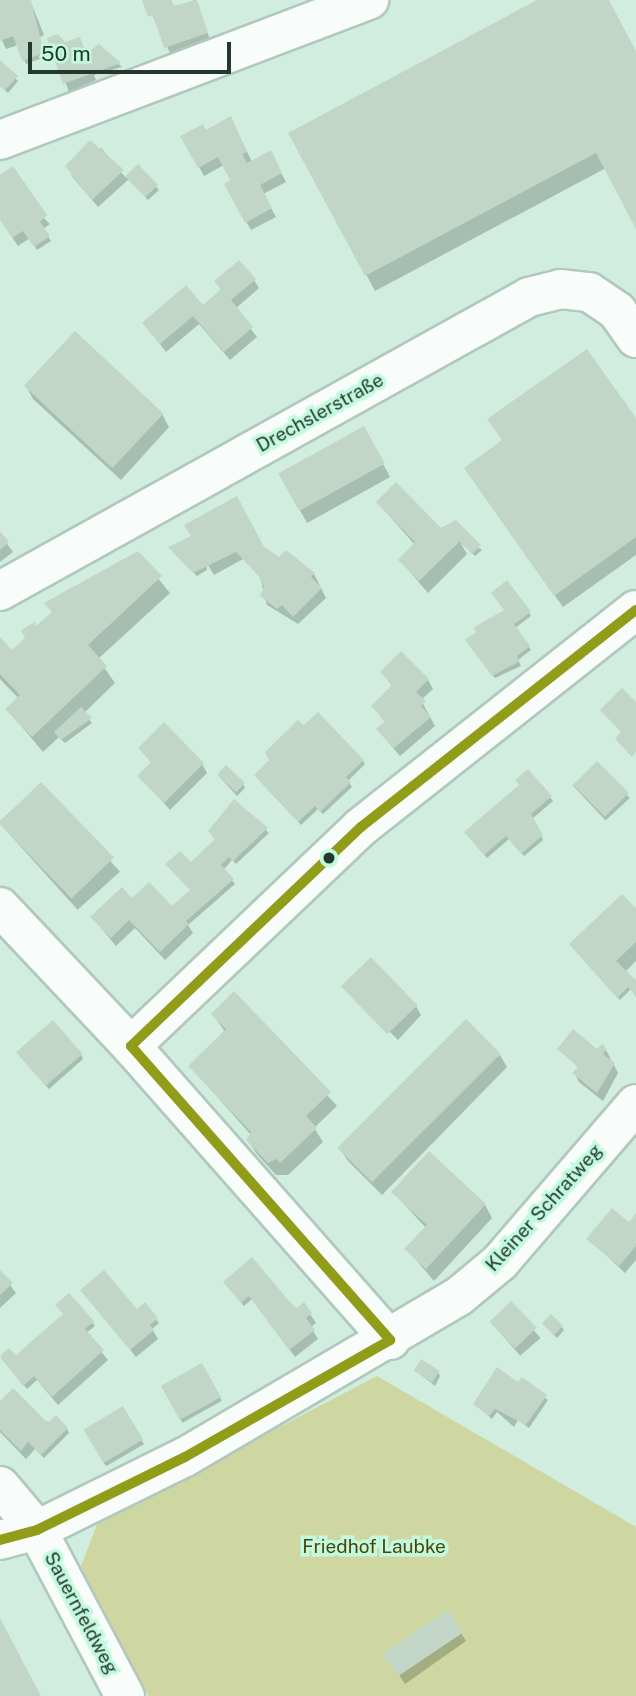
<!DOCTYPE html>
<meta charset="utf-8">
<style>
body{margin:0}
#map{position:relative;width:636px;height:1696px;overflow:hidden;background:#d0eddf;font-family:"Public Sans",sans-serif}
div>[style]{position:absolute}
.green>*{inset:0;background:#ced7a2}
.shadow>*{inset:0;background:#0003;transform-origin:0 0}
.building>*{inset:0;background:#c2d6c8;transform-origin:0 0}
.roads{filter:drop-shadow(2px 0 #b1c8bd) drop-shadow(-2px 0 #b1c8bd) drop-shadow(0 2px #b1c8bd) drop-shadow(0 -2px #b1c8bd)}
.minor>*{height:38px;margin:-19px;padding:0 19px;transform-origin:19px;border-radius:19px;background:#f8fcfa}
.bus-1>*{height:10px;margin:-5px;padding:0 5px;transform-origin:5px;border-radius:5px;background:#919c18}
.dots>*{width:19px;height:19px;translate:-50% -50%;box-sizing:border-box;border:4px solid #c3fadf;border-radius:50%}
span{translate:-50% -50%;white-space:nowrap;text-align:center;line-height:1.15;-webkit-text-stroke:7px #c3fadf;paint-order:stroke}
.street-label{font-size:19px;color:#23392f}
.park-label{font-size:19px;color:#4b4508}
.scale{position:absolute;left:28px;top:42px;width:203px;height:32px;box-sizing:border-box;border:4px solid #23392f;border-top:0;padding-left:9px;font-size:21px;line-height:24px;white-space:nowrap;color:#23392f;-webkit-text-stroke:5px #c3fadf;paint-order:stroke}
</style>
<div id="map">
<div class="green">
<i style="clip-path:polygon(377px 1376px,636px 1527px,636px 1696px,148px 1696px,81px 1566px,98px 1522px)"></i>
</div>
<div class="shadow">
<i style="clip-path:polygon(0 0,30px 0,44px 35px,38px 38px,45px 57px,26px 64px,18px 45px,6px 49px,0 36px)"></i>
<i style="clip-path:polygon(145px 0,171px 0,174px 7px,195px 0,211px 42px,171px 55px)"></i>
<i style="clip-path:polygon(541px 0,607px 0,636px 53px,636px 225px,606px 168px,375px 291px,291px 134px)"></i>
<i style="clip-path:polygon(49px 39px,64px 44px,79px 39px,87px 56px,99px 46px,122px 67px,94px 75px,96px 80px,69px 92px)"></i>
<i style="clip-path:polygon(0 63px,18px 81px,8px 93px,0 86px)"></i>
<i style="clip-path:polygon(235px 127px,252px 162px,275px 161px,286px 182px,263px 194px,276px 217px,251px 230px,226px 185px,233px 181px,224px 165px,204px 176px,183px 137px)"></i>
<i style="clip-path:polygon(101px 148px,126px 178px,138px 166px,159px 190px,148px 200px,129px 179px,98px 207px,71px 175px)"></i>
<i style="clip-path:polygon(0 176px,50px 224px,43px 229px,51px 241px,37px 250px,30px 238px,18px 246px,0 219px)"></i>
<i style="clip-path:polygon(254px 280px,259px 288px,235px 309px,257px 337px,230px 360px,199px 324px,166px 352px,144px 323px,203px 307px,222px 291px,216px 281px)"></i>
<i style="clip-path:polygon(26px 386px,162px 414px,169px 427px,121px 480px,33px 399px)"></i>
<i style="clip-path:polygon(636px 421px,636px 555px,563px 607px,505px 525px,503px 441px)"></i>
<i style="left:363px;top:428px;width:56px;height:95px;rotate:61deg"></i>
<i style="clip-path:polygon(378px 503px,441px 530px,445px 526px,482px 550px,475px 556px,460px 542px,467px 554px,428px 593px,400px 560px,415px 545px)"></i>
<i style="clip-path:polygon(0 534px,13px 552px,0 562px)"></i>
<i style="clip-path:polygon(264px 548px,279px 559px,286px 552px,314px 574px,326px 598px,298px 624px,267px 605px,260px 577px,243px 559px,214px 575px,206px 562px,207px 570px,197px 576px,173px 552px)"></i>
<i style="clip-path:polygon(138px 554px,170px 593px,98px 659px,115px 683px,84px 713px,92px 723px,65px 743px,59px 737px,43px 752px,7px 709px,19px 699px,0 679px,0 639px,12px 652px,53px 614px,47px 604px)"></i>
<i style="clip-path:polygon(529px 613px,531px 616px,515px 628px,531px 650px,518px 660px,521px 666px,495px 678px,469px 644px)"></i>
<i style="clip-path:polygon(382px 673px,428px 680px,433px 689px,421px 700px,435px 726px,400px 756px,378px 730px,386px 723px,373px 707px,393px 687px)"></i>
<i style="clip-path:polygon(140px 748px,202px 764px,207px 773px,170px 810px,140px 776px,152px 764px)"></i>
<i style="clip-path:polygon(363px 761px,365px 764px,348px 781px,352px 787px,323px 814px,318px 809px,301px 825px,258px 779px)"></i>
<i style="left:597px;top:763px;width:48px;height:33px;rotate:47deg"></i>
<i style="clip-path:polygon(218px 775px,243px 784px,245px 788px,237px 796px)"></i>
<i style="left:41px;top:784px;width:118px;height:57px;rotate:48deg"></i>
<i style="clip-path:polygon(550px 797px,553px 801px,532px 819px,543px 840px,524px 856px,509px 839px,487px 858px,468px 836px)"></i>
<i style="clip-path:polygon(234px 801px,269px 833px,236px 864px,232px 860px,223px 870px,235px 884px,188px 925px,193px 933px,165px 960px,135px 928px,116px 946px,93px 918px,132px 901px,177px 914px,191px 891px,191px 864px,217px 840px)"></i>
<i style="clip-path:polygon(636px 910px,636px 961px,625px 972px,636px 981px,636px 997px,631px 989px,620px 1000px,571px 944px)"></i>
<i style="clip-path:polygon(346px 988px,416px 1006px,421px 1015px,398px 1040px)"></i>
<i style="clip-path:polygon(234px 993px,337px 1106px,314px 1128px,323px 1142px,288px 1175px,276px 1175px,256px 1153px,248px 1140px,251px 1135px,190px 1066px,225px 1032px,213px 1014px)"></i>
<i style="clip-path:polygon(559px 1049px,606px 1050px,618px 1073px,603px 1101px,579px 1082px,575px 1074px,580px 1069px)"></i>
<i style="clip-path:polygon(81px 1055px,83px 1059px,49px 1089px,21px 1056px)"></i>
<i style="clip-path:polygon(500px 1055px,507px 1067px,382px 1195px,348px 1161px,340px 1149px)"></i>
<i style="clip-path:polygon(394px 1193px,485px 1205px,492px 1218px,434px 1281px,407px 1249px,426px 1228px)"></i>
<i style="clip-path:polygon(636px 1216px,636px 1260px,625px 1273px,589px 1239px,635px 1229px)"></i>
<i style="clip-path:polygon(0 1272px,16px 1293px,0 1308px)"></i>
<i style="clip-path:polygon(268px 1279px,297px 1310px,304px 1305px,316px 1323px,311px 1327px,318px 1339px,295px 1357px,252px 1299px,244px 1306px,227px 1286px)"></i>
<i style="clip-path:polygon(82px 1290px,142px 1318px,145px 1305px,159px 1323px,152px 1329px,158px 1339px,136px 1357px)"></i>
<i style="left:511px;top:1304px;width:45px;height:27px;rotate:49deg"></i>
<i style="clip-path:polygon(92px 1322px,95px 1326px,86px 1333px,108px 1360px,58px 1405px,37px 1380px,27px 1389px,1px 1358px,9px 1350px,16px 1358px)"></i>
<i style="clip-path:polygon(546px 1327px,562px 1327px,564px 1330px,557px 1338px)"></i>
<i style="left:202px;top:1365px;width:41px;height:45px;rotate:61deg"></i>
<i style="clip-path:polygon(497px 1369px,519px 1384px,522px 1379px,548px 1400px,529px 1428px,518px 1420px,514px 1427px,497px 1412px,492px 1419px,475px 1404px)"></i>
<i style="clip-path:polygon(416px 1371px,438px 1372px,440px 1376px,435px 1386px)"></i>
<i style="clip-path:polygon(0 1404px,67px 1429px,69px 1433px,44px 1458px,35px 1449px,26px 1459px,0 1432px)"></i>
<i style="left:123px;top:1408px;width:42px;height:44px;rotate:60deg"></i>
<i style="clip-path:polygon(461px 1633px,466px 1641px,405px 1684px,391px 1663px)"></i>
</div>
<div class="building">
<i style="clip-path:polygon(0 0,31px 0,44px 53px,22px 61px,13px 36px,0 41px)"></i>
<i style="clip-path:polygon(142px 0,171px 0,173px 6px,197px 0,208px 33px,164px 48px,153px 15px,148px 17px)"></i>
<i style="clip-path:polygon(537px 0,609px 0,636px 51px,636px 229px,596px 153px,365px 276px,288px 133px)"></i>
<i style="clip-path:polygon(58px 34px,65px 42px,80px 37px,86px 54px,99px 44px,121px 63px,63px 84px,47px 38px)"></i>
<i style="clip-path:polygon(0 60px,18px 76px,5px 90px,0 86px)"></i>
<i style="clip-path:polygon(231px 116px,247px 152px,242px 154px,247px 163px,271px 150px,282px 173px,260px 185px,272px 208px,245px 223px,224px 184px,230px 180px,218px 157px,198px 168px,180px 136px,203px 124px,206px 130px)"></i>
<i style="clip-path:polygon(90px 140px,124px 170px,92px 200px,65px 166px)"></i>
<i style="left:138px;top:164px;width:29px;height:18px;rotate:46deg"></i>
<i style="clip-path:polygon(13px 166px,47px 215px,40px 222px,50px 236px,34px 247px,23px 231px,12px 238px,0 220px,0 175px)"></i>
<i style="clip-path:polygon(239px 260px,256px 279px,231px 300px,253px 327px,224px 352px,193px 316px,160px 344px,142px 323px,186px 285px,203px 305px,221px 289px,214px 281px)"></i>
<i style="left:75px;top:331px;width:121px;height:75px;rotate:43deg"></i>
<i style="clip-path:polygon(587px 349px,636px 418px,636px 537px,554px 596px,464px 468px,502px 440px,487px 419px)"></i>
<i style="left:364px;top:426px;width:43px;height:98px;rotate:61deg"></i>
<i style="clip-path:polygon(396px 482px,441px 528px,456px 520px,481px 545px,472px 554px,460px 541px,419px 581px,398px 560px,415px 542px,376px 502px)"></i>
<i style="clip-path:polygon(237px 496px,264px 547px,279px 557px,286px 550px,315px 573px,311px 577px,322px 588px,293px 617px,282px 605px,277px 609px,260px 596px,264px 587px,259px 576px,236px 552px,193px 573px,168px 547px,191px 536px,184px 525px)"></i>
<i style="clip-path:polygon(0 531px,9px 542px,0 550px)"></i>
<i style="clip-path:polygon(138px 551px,162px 576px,88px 645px,107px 666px,32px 737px,5px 709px,20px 695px,0 674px,0 637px,12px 650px,25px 638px,21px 630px,35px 622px,36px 626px,52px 612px,44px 603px)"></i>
<i style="clip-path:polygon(507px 580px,531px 612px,514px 624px,530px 646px,517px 656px,520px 661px,492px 676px,465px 640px,476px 632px,473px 628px,504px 610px,491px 593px)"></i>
<i style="clip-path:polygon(401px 651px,429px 679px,416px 692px,426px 701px,421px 706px,431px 717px,394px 748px,376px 729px,385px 721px,371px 706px,392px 685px,380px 672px)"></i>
<i style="clip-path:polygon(622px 688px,636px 702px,636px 752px,632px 757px,615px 739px,621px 732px,600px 710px)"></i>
<i style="clip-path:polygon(81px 707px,92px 718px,61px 740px,54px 732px)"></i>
<i style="clip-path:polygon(318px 712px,364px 760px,346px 777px,351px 782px,320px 812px,315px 806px,298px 822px,254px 775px,269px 760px,265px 752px,298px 720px,304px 725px)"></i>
<i style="clip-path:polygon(164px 722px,204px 763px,164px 803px,137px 776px,151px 762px,138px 748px)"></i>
<i style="left:597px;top:761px;width:45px;height:34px;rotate:45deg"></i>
<i style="left:226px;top:765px;width:26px;height:13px;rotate:43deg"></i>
<i style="clip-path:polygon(528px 769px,552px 796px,531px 814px,543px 835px,521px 854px,506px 836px,484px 855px,464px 832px,519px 785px,515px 780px)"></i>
<i style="left:41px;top:782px;width:105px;height:59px;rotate:46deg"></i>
<i style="clip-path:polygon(234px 799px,268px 828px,233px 861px,229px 857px,221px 865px,234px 879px,186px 921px,189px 924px,160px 952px,129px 920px,111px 938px,90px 917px,122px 887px,132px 898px,149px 882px,172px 906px,190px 890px,165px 864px,180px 851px,191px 862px,215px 839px,208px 831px)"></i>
<i style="clip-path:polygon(622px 894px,636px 908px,636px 942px,616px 961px,636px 980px,636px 996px,628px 987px,617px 998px,569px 944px)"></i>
<i style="left:371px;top:957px;width:67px;height:42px;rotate:46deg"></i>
<i style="clip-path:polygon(234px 991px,331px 1092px,306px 1116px,317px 1128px,280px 1163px,277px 1159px,268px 1163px,246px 1140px,251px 1132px,188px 1066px,226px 1029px,211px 1014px)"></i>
<i style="left:466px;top:1019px;width:49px;height:182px;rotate:45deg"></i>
<i style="left:53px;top:1020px;width:45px;height:49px;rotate:49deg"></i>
<i style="clip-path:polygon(573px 1029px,597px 1049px,602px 1044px,607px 1049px,603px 1054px,615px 1063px,597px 1093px,572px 1073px,578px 1067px,557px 1049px)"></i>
<i style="clip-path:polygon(429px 1151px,486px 1204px,426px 1269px,404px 1249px,427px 1225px,391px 1192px)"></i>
<i style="clip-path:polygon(612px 1208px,629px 1222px,636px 1213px,636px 1246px,619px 1266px,586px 1239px)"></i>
<i style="clip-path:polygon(252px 1257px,290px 1302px,297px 1308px,304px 1302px,312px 1313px,306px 1318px,315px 1330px,289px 1350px,249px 1296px,241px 1303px,223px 1282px)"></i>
<i style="clip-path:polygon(0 1270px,13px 1283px,0 1295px)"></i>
<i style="clip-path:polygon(104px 1270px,137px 1309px,145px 1302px,158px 1318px,150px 1325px,154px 1330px,130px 1350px,80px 1290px)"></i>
<i style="clip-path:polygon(69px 1293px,94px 1321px,85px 1329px,104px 1350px,52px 1397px,34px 1376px,23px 1386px,0 1356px,9px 1348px,16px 1355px,63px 1314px,55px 1305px)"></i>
<i style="left:511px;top:1301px;width:37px;height:30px;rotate:46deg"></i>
<i style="left:551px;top:1314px;width:17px;height:13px;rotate:45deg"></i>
<i style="left:421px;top:1359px;width:22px;height:14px;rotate:32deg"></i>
<i style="left:202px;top:1363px;width:39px;height:47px;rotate:61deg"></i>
<i style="clip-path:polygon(497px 1367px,518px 1382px,522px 1377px,547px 1395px,526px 1425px,495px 1409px,489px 1416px,473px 1404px)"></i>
<i style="clip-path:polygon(13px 1388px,48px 1423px,56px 1415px,68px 1428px,41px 1455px,28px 1442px,21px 1451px,0 1430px,0 1401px)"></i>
<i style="left:123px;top:1406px;width:39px;height:46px;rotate:59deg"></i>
<i style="left:448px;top:1610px;width:27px;height:78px;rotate:56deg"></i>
<i style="clip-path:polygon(0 1618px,41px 1696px,0 1696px)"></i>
</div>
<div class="roads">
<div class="minor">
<i style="left:0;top:140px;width:395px;rotate:-20.8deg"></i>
<i style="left:0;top:591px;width:605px;rotate:-29.06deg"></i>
<i style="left:529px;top:297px;width:32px;rotate:-14deg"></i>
<i style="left:560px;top:289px;width:29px;rotate:6deg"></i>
<i style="left:589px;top:292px;width:34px;rotate:34deg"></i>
<i style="left:617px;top:311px;width:33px;rotate:55deg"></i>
<i style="left:0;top:907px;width:191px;rotate:46.7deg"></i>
<i style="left:131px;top:1046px;width:392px;rotate:48.6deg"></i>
<i style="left:131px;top:1046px;width:318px;rotate:-43.6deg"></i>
<i style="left:361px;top:827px;width:350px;rotate:-38.3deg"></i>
<i style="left:0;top:1486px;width:57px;rotate:49.9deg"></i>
<i style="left:37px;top:1530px;width:188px;rotate:62.1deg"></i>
<i style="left:0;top:1540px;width:38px;rotate:-15deg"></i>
<i style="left:37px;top:1530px;width:165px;rotate:-26.3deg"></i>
<i style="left:185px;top:1457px;width:316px;rotate:-30.4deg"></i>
<i style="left:458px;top:1297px;width:55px;rotate:-39.8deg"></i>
<i style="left:500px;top:1262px;width:208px;rotate:-49.3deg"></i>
</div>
</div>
<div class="bus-1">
<i style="left:131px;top:1046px;width:318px;rotate:-43.6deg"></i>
<i style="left:361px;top:827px;width:350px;rotate:-38.3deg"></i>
<i style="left:131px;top:1046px;width:392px;rotate:48.6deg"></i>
<i style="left:0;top:1540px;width:38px;rotate:-15deg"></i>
<i style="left:37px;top:1530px;width:165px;rotate:-26.3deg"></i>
<i style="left:185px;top:1457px;width:236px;rotate:-29.7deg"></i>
</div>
<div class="dots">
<i style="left:329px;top:858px;background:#23392f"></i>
</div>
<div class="street-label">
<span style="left:320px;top:413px;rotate:-29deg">Drechslerstraße</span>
<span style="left:544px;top:1208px;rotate:-48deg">Kleiner Schratweg</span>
<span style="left:81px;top:1613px;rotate:62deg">Sauernfeldweg</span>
</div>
<div class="park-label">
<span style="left:374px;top:1547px">Friedhof Laubke</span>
</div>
<div class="scale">50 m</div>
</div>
